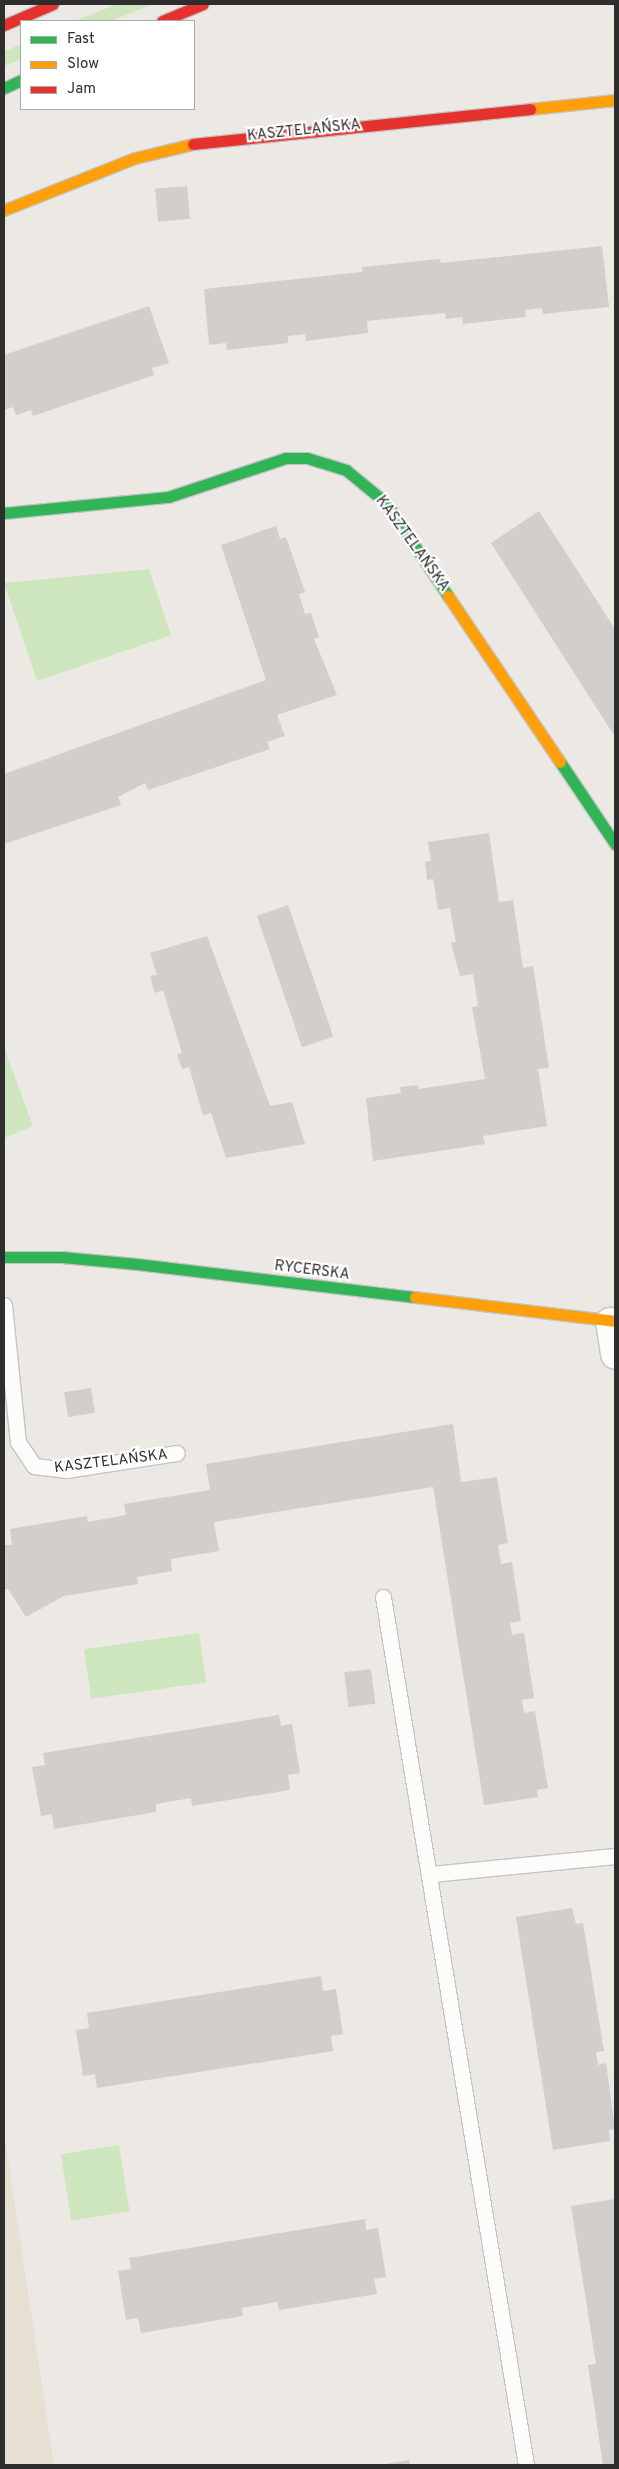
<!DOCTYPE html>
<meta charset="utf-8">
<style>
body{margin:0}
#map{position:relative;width:619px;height:2469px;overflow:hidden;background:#ece8e4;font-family:Overpass,sans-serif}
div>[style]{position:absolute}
.education>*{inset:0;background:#e6e0d3}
.green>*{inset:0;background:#cee6be;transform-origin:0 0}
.building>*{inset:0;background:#d1cecb;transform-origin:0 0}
.roads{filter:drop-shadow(1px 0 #c5c4c5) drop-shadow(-1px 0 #c5c4c5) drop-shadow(0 1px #c5c4c5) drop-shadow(0 -1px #c5c4c5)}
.lane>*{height:15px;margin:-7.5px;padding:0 7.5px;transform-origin:7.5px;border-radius:7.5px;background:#fcfcfb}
.street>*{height:28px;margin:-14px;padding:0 14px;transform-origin:14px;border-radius:14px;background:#fcfcfb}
.fast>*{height:11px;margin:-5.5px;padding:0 5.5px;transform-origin:5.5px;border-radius:5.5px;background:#30b455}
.slow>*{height:11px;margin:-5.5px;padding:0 5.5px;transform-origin:5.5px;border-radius:5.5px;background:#ff9f0a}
.jam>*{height:11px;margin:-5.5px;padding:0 5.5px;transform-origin:5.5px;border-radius:5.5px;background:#e5322d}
span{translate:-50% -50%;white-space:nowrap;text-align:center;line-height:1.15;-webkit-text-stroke:4.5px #fff;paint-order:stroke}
.street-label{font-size:15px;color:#2e2e2e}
.frame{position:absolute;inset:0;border:5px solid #2e2e2e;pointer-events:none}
.legend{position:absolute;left:20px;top:20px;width:175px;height:90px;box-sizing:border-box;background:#fff;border:1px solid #ababab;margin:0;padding:6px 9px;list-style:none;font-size:15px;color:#2e2e2e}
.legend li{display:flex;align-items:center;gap:10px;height:25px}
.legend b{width:25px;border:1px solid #ababab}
</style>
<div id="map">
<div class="education">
<i style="clip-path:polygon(4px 2133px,54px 2465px,4px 2465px)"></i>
</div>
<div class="green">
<i style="clip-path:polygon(117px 4px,153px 4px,111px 21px,75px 21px)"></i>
<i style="clip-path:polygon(21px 44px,21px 59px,4px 66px,4px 52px)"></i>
<i style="clip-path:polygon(149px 569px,171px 635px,37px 681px,4px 583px)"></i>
<i style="clip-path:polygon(4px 1048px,33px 1126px,4px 1138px)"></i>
<i style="left:199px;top:1633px;width:50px;height:116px;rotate:82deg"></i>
<i style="left:119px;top:2145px;width:67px;height:59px;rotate:81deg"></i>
</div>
<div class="building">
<i style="left:187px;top:186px;width:33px;height:32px;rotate:85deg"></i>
<i style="clip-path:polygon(602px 246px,609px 307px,543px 314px,542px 308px,525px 310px,526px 317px,463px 324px,462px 317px,446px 319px,445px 313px,367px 321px,368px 333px,306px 341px,305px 334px,288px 336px,288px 343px,227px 350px,226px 343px,209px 345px,204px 289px,362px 272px,362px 267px,440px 259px,441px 263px)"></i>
<i style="clip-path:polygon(149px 306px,169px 363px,152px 368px,154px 375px,33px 416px,31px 410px,16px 415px,13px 407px,4px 410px,4px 355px)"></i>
<i style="clip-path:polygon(539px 511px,615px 629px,615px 737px,491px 543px)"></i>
<i style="clip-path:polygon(276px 526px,280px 539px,286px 537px,305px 592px,299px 594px,305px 614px,311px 613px,319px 637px,314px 639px,337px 695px,277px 715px,285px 736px,267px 742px,270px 749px,148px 790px,145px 783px,118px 797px,121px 805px,4px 844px,4px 774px,266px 680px,221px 545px)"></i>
<i style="clip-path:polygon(489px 833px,499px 902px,513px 900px,523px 968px,533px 966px,549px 1068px,538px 1069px,547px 1126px,483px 1136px,485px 1144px,373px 1161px,366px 1098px,401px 1093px,400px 1087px,418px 1085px,418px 1089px,485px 1079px,472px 1007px,478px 1006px,473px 974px,460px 976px,451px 943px,456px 942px,450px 908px,438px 910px,433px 879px,427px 880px,425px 862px,431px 861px,428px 842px)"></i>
<i style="left:288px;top:905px;width:139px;height:33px;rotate:71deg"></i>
<i style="clip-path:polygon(207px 936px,270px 1106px,292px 1102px,305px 1144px,226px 1158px,211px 1113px,203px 1115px,189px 1067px,182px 1069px,177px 1054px,182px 1053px,163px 990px,155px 993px,150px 976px,157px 975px,150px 953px)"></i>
<i style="left:91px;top:1388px;width:25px;height:27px;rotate:81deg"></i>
<i style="clip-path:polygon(453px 1424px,461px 1482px,497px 1477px,508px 1543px,498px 1545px,501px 1564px,512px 1562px,521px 1621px,510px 1623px,512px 1635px,524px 1633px,534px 1698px,522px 1700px,524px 1713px,535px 1711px,548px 1788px,537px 1790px,538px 1797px,484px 1805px,433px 1487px,214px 1522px,219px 1551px,171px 1559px,172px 1571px,137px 1577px,138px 1584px,64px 1596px,26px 1617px,8px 1589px,4px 1589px,4px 1545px,12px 1545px,10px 1529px,87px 1516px,88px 1522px,126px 1515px,124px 1504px,210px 1490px,206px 1464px)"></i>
<i style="left:371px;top:1669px;width:35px;height:27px;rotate:83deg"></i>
<i style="clip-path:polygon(279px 1715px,281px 1726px,292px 1724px,300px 1773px,288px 1775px,290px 1790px,192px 1806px,191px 1798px,156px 1804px,156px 1812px,54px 1829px,52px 1814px,41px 1816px,32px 1767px,45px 1765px,43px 1753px)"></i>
<i style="clip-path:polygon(572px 1908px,576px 1924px,583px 1923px,604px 2051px,596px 2052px,598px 2065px,606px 2063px,615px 2129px,609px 2130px,610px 2141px,553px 2150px,516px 1917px)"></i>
<i style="clip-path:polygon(321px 1976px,323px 1991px,336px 1989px,343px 2034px,331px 2036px,333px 2051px,97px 2088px,95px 2074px,83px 2076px,76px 2030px,89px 2028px,87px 2013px)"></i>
<i style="clip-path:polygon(615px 2199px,615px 2465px,603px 2465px,588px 2365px,596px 2364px,571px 2206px)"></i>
<i style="clip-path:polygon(365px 2219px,366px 2230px,378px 2228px,386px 2277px,374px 2279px,377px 2294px,279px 2310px,277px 2302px,242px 2308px,243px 2316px,141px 2333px,138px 2318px,126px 2320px,118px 2271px,131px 2269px,129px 2258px)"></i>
<i style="clip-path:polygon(409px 2460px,410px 2465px,385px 2465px,385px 2464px)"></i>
</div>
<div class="roads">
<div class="lane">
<i style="left:4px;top:1305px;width:138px;rotate:84.2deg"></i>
<i style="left:18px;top:1442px;width:29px;rotate:56deg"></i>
<i style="left:34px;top:1466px;width:33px;rotate:7deg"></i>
<i style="left:67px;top:1470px;width:111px;rotate:-8.8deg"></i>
<i style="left:383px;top:1597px;width:880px;rotate:80.64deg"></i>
<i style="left:431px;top:1874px;width:185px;rotate:-5.6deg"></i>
</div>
<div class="street">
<i style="left:610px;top:1322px;width:33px;rotate:81deg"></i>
</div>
<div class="fast">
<i style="left:4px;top:88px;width:19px;rotate:-25deg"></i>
<i style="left:4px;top:513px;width:165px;rotate:-5.6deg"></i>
<i style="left:168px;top:497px;width:124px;rotate:-18.3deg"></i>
<i style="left:286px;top:458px;width:21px"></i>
<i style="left:307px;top:458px;width:41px;rotate:17.1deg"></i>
<i style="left:346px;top:470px;width:52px;rotate:39.5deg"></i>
<i style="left:386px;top:503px;width:112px;rotate:56.3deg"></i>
<i style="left:560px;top:762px;width:99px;rotate:56.1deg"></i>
<i style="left:4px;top:1257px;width:58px"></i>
<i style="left:62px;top:1257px;width:75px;rotate:5.3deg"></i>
<i style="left:137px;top:1264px;width:280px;rotate:6.8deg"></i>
</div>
<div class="slow">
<i style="left:530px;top:109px;width:85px;rotate:-6deg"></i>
<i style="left:4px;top:210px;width:141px;rotate:-21.7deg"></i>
<i style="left:135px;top:158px;width:60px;rotate:-13.6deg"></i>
<i style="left:448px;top:596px;width:200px;rotate:56deg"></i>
<i style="left:415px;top:1297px;width:201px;rotate:6.8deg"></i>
</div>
<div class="jam">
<i style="left:162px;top:21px;width:44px;rotate:-22.5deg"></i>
<i style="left:4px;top:25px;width:53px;rotate:-23.2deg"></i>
<i style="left:193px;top:144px;width:339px;rotate:-5.9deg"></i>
</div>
</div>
<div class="street-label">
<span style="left:304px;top:131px;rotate:-6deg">KASZTELAŃSKA</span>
<span style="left:412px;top:544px;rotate:54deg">KASZTELAŃSKA</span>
<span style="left:312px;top:1271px;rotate:7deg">RYCERSKA</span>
<span style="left:111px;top:1462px;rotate:-7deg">KASZTELAŃSKA</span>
</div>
<div class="frame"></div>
<ul class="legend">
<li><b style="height:6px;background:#30b455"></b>Fast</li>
<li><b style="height:6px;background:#ff9f0a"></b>Slow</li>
<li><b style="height:6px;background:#e5322d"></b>Jam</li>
</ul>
</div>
